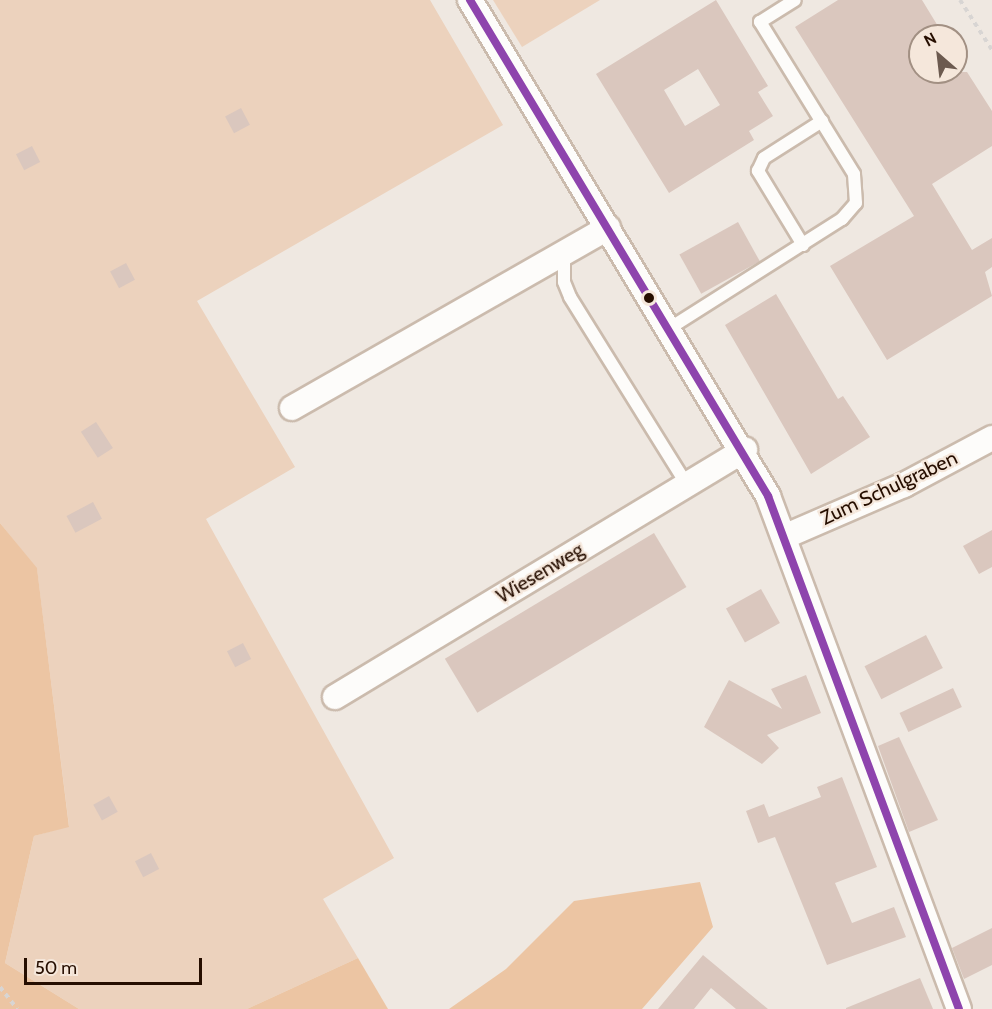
<!DOCTYPE html>
<style>
body{margin:0}
#map{position:relative;width:992px;height:1009px;overflow:hidden;background:#efe8e1;font-family:Cabin,sans-serif}
div>[style]{position:absolute}
.green>*{inset:0;background:#ecd2bd}
.forest>*{inset:0;background:#ecc5a3}
.building>*{inset:0;background:#dac7be;transform-origin:0 0}
.path>*{height:4px;margin-top:-2px;transform-origin:0;background:repeating-linear-gradient(90deg,#d8d5d3 0 4.5px,transparent 0 9px)}
.roads{filter:drop-shadow(2px 0 #cbbbad) drop-shadow(-2px 0 #cbbbad) drop-shadow(0 2px #cbbbad) drop-shadow(0 -2px #cbbbad)}
.service>*{height:12px;margin:-6px;padding:0 6px;transform-origin:6px;border-radius:6px;background:#fdfcfa}
.minor>*{height:24px;margin:-12px;padding:0 12px;transform-origin:12px;border-radius:12px;background:#fdfcfa}
.bus-1>*{height:8px;margin:-4px;padding:0 4px;transform-origin:4px;border-radius:4px;background:#8e44ad}
.dots>*{width:16px;height:16px;translate:-50% -50%;box-sizing:border-box;border:3px solid #f5e7db;border-radius:50%}
span{translate:-50% -50%;white-space:nowrap;text-align:center;line-height:1.15;-webkit-text-stroke:4.5px #f5e7db;paint-order:stroke}
.street-label{font-size:20px;color:#260e00}
.north{position:absolute;left:908px;top:24px;width:60px;height:60px;box-sizing:border-box;background:#f5e7db;border:2px solid #a29083;border-radius:50%;rotate:332deg;font-size:16px;font-weight:700;line-height:24px;text-align:center;color:#260e00}
.north::after{content:'';display:block;margin:auto;width:21px;height:27px;background:#6c5a4f;clip-path:polygon(50% 0,100% 100%,50% 72%,0 100%)}
.scale{position:absolute;left:24px;top:958px;width:178px;height:27px;box-sizing:border-box;border:3px solid #260e00;border-top:0;padding-left:8px;font-size:18px;line-height:21px;white-space:nowrap;color:#260e00;-webkit-text-stroke:4px #f5e7db;paint-order:stroke}
</style>
<div id="map">
<div class="green">
<i style="clip-path:polygon(0 0,430px 0,503px 125px,197px 301px,295px 467px,206px 519px,394px 858px,323px 899px,358px 958px,247px 1009px,79px 1009px,5px 963px,34px 836px,69px 826px,37px 569px,0 523px)"></i>
<i style="clip-path:polygon(493px 0,600px 0,522px 47px)"></i>
</div>
<div class="forest">
<i style="clip-path:polygon(0 523px,37px 568px,69px 827px,34px 836px,5px 963px,79px 1009px,0 1009px)"></i>
<i style="clip-path:polygon(700px 882px,713px 927px,642px 1009px,449px 1009px,506px 969px,574px 901px)"></i>
<i style="clip-path:polygon(358px 958px,388px 1009px,247px 1009px)"></i>
</div>
<div class="building">
<i style="clip-path:polygon(evenodd,716px 0,768px 86px,758px 92px,773px 116px,749px 131px,754px 140px,669px 193px,596px 74px,716px 0,698px 69px,720px 105px,685px 126px,664px 90px,698px 69px)"></i>
<i style="clip-path:polygon(838px 0,922px 0,944px 36px,920px 36px,920px 72px,967px 72px,992px 111px,992px 146px,932px 184px,972px 250px,992px 238px,992px 267px,985px 272px,992px 296px,887px 360px,830px 266px,914px 216px,795px 27px)"></i>
<i style="left:241px;top:108px;width:19px;height:18px;rotate:62deg"></i>
<i style="left:32px;top:146px;width:18px;height:18px;rotate:63deg"></i>
<i style="left:738px;top:222px;width:45px;height:67px;rotate:61deg"></i>
<i style="left:126px;top:263px;width:19px;height:18px;rotate:62deg"></i>
<i style="clip-path:polygon(776px 294px,838px 399px,843px 396px,870px 437px,811px 474px,725px 325px)"></i>
<i style="left:96px;top:422px;width:31px;height:18px;rotate:57deg"></i>
<i style="left:93px;top:502px;width:19px;height:30px;rotate:62deg"></i>
<i style="clip-path:polygon(992px 530px,992px 567px,979px 574px,963px 546px)"></i>
<i style="left:654px;top:533px;width:63px;height:244px;rotate:59deg"></i>
<i style="left:761px;top:589px;width:39px;height:40px;rotate:61deg"></i>
<i style="left:926px;top:635px;width:37px;height:69px;rotate:63deg"></i>
<i style="left:243px;top:643px;width:18px;height:18px;rotate:63deg"></i>
<i style="clip-path:polygon(806px 675px,821px 713px,767px 735px,779px 748px,762px 764px,704px 727px,729px 680px,782px 709px,771px 689px)"></i>
<i style="left:953px;top:688px;width:21px;height:59px;rotate:65deg"></i>
<i style="clip-path:polygon(899px 737px,938px 820px,909px 832px,878px 746px)"></i>
<i style="clip-path:polygon(842px 777px,877px 867px,835px 883px,852px 923px,894px 907px,906px 937px,827px 965px,775px 837px,758px 843px,746px 811px,764px 804px,769px 817px,821px 797px,817px 787px)"></i>
<i style="left:109px;top:796px;width:18px;height:18px;rotate:61deg"></i>
<i style="left:151px;top:853px;width:18px;height:18px;rotate:63deg"></i>
<i style="clip-path:polygon(992px 928px,992px 965px,964px 979px,952px 948px)"></i>
<i style="clip-path:polygon(703px 955px,768px 1009px,736px 1009px,711px 988px,694px 1009px,658px 1009px)"></i>
<i style="clip-path:polygon(920px 978px,933px 1009px,846px 1009px,846px 1008px)"></i>
</div>
<div class="path">
<i style="left:960px;top:0;width:59px;rotate:57.4deg"></i>
<i style="left:0;top:987px;width:28px;rotate:52deg"></i>
</div>
<div class="roads">
<div class="service">
<i style="left:803px;top:245px;width:87px;rotate:-121.3deg"></i>
<i style="left:758px;top:171px;width:14px;rotate:-65deg"></i>
<i style="left:764px;top:158px;width:69px;rotate:-32.5deg"></i>
<i style="left:564px;top:253px;width:29px;rotate:90deg"></i>
<i style="left:564px;top:282px;width:16px;rotate:68deg"></i>
<i style="left:570px;top:297px;width:221px;rotate:58.1deg"></i>
<i style="left:670px;top:328px;width:204px;rotate:-32.4deg"></i>
<i style="left:842px;top:219px;width:21px;rotate:-49deg"></i>
<i style="left:856px;top:203px;width:29px;rotate:-94deg"></i>
<i style="left:854px;top:174px;width:179px;rotate:-121.7deg"></i>
<i style="left:760px;top:22px;width:41px;rotate:-32.2deg"></i>
</div>
<div class="minor">
<i style="left:470px;top:0;width:579px;rotate:59deg"></i>
<i style="left:768px;top:496px;width:547px;rotate:69.58deg"></i>
<i style="left:292px;top:408px;width:364px;rotate:-29.7deg"></i>
<i style="left:786px;top:536px;width:129px;rotate:-23.4deg"></i>
<i style="left:904px;top:485px;width:100px;rotate:-28.1deg"></i>
<i style="left:335px;top:697px;width:479px;rotate:-31.1deg"></i>
</div>
</div>
<div class="bus-1">
<i style="left:470px;top:0;width:579px;rotate:59deg"></i>
<i style="left:768px;top:496px;width:547px;rotate:69.58deg"></i>
</div>
<div class="dots">
<i style="left:649px;top:298px;background:#260e00"></i>
</div>
<div class="street-label">
<span style="left:889px;top:488px;rotate:-25deg">Zum Schulgraben</span>
<span style="left:540px;top:573px;rotate:-31deg">Wiesenweg</span>
</div>
<div class="north">N</div>
<div class="scale">50 m</div>
</div>
